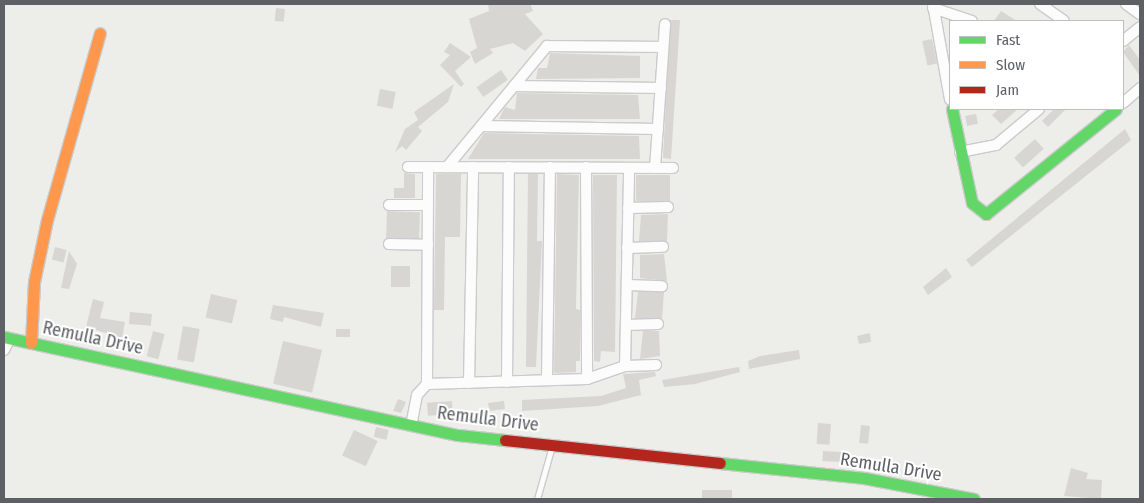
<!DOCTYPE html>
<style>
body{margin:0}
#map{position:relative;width:1144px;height:503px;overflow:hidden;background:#edede9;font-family:"Fira Sans Condensed",sans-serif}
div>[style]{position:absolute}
.building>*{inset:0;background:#d7d6d3;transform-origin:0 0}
.roads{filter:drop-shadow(1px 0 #cacbca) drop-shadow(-1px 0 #cacbca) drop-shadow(0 1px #cacbca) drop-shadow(0 -1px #cacbca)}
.lane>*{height:5px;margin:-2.5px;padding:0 2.5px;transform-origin:2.5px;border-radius:2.5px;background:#fcfcfc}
.street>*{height:10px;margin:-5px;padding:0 5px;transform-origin:5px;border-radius:5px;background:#fcfcfc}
.fast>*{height:11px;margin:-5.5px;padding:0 5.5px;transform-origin:5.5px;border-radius:5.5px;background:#63d668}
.slow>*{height:11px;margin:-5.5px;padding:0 5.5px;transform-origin:5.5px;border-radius:5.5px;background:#ff974d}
.jam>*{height:11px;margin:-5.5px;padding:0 5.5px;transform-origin:5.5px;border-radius:5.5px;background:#b3261e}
span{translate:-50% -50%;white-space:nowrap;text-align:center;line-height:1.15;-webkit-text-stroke:4px #fff;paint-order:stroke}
.street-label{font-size:18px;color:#5e6065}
.frame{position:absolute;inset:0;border:5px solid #5e6065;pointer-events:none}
.legend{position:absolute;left:949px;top:20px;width:175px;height:90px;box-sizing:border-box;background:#fff;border:1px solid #bfbfc1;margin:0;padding:6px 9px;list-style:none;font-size:15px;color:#5e6065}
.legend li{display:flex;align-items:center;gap:10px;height:25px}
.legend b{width:25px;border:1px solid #bfbfc1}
</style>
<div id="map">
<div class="building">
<i style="clip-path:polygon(488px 4px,530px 4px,533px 11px,525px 14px,543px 34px,525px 51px,513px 43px,490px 49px,493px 53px,475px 64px,470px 52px,477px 48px,469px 19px,489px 11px)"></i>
<i style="left:276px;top:8px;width:9px;height:13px;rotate:6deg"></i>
<i style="clip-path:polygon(1001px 11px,1017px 21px,994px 21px)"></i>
<i style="clip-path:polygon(670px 20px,680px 20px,671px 159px,663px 158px)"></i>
<i style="left:932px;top:39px;width:25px;height:10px;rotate:78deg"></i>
<i style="clip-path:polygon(450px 43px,471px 57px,455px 71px,464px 84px,461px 87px,440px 65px,450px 55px,444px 52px)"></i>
<i style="clip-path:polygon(1129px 45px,1140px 60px,1140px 76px,1123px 52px)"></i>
<i style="clip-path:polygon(550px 53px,640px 56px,640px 78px,536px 79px,538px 68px,547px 68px)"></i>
<i style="left:501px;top:70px;width:12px;height:30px;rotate:55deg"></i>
<i style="clip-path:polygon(454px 84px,448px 102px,418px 127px,422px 131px,406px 150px,402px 146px,395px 152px,405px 129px,418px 120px,414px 112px)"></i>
<i style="left:380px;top:89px;width:16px;height:17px;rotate:11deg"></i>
<i style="clip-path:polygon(517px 93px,638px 95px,640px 119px,499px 119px,505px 107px,515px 110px)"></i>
<i style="clip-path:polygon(999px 109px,1018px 109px,1001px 124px,992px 115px)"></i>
<i style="clip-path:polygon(1054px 109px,1066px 109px,1048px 127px,1042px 121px)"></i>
<i style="left:976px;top:114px;width:10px;height:11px;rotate:79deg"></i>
<i style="clip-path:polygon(1125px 129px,1131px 140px,972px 267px,966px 260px)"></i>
<i style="clip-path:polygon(484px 133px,639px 136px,640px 159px,468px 159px)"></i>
<i style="left:1035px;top:139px;width:13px;height:28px;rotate:48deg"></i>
<i style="clip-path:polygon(404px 173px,415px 174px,415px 198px,394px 198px,394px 188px,404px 188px)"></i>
<i style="clip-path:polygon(436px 174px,461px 174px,460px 237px,445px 237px,444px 310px,434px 310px)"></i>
<i style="clip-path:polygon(528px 174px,538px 174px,537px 241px,542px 241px,536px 367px,526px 367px)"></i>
<i style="clip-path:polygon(557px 174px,579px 175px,576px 309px,580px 310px,580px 361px,576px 361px,576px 372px,554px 373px)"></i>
<i style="clip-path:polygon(593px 175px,617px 175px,615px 352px,601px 351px,600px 362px,594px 361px)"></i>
<i style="left:636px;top:175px;width:34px;height:26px"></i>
<i style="left:387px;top:211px;width:33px;height:27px;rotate:2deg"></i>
<i style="clip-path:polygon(668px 214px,667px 241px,639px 241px,641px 215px)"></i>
<i style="left:55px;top:247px;width:12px;height:13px;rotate:14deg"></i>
<i style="clip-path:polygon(69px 251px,77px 264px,69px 289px,61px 288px)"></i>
<i style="clip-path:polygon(664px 254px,667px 281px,640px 278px,640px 255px)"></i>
<i style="left:391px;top:266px;width:19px;height:21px"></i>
<i style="clip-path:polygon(946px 268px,952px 277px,928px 295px,923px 287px)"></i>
<i style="clip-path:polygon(638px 292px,664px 292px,662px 318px,635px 318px)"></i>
<i style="left:211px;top:294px;width:27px;height:24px;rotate:13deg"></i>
<i style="clip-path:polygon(93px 299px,104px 302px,100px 318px,125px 322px,122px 338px,86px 327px)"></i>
<i style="clip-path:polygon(273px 305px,324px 313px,321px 327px,284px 317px,283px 322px,270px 319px)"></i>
<i style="left:130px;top:312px;width:22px;height:12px;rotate:5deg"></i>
<i style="left:183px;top:326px;width:17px;height:34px;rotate:10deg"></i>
<i style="left:336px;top:329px;width:14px;height:8px"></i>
<i style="left:153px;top:331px;width:12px;height:26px;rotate:14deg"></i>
<i style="clip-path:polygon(643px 331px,659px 331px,660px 356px,640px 359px)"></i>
<i style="clip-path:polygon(870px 333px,871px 342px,859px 344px,857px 336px)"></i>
<i style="left:283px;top:341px;width:40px;height:44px;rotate:13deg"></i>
<i style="clip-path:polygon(799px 350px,800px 359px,749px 369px,748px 361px,760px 356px)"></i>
<i style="clip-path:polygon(739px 367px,740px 372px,695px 384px,664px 387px,662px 380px)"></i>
<i style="clip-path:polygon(655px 372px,656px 376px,639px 380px,641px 395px,598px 406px,522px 411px,522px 400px,601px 396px,626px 388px,623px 374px)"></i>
<i style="clip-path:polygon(398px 399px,406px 402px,401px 413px,393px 411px)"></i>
<i style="left:452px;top:401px;width:13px;height:25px;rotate:86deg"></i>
<i style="left:504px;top:401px;width:8px;height:16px;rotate:83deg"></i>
<i style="left:818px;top:423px;width:13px;height:21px;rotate:4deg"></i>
<i style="left:861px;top:425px;width:9px;height:18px;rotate:6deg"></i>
<i style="left:376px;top:427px;width:13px;height:10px;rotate:13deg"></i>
<i style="left:354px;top:430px;width:26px;height:28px;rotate:25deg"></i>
<i style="left:823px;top:451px;width:19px;height:10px;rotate:3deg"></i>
<i style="clip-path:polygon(1071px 468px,1088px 473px,1086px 479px,1102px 480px,1101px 499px,1064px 496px)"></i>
<i style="left:702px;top:490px;width:30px;height:9px"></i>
</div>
<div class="roads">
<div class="lane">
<i style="left:537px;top:499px;width:55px;rotate:-74.2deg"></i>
</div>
<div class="street">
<i style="left:933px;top:4px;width:97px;rotate:79.9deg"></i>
<i style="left:1040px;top:4px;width:29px;rotate:35deg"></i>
<i style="left:1126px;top:4px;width:17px;rotate:36deg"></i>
<i style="left:933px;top:8px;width:41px;rotate:18.4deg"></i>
<i style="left:1123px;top:41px;width:22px;rotate:-39deg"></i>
<i style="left:514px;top:86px;width:147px;rotate:0.8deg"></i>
<i style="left:1123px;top:103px;width:23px;rotate:-41deg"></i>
<i style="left:481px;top:126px;width:177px;rotate:1deg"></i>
<i style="left:960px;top:152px;width:37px;rotate:-11deg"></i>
<i style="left:996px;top:145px;width:56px;rotate:-39.9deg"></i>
<i style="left:408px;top:167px;width:265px;rotate:0.2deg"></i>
<i style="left:447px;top:167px;width:157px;rotate:-50.4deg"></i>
<i style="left:547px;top:46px;width:116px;rotate:0.5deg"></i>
<i style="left:586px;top:167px;width:212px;rotate:89.7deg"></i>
<i style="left:655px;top:168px;width:144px;rotate:-86deg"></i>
<i style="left:389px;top:205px;width:39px"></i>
<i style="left:628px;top:208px;width:40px;rotate:-1.4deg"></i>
<i style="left:389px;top:244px;width:39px;rotate:1deg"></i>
<i style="left:627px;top:248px;width:36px;rotate:-2deg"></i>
<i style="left:627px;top:285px;width:35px;rotate:2deg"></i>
<i style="left:626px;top:325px;width:32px;rotate:-2deg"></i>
<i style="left:4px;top:350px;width:13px;rotate:-63deg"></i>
<i style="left:625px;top:366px;width:198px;rotate:-88.8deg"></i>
<i style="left:547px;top:380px;width:213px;rotate:-89.2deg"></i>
<i style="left:507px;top:382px;width:215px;rotate:-89.5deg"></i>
<i style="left:469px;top:383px;width:216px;rotate:-88.9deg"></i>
<i style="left:427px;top:384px;width:217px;rotate:-89.7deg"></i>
<i style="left:411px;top:426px;width:32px;rotate:-79deg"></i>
<i style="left:417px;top:395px;width:15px;rotate:-48deg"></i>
<i style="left:427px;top:384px;width:160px;rotate:-1.8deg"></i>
<i style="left:587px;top:379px;width:40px;rotate:-18.9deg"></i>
<i style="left:625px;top:366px;width:31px;rotate:-2deg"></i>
</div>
<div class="fast">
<i style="left:952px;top:109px;width:96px;rotate:78deg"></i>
<i style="left:972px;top:203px;width:18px;rotate:38deg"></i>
<i style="left:986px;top:214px;width:167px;rotate:-38.9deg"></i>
<i style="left:4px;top:337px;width:464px;rotate:12.2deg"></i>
<i style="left:458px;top:435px;width:47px;rotate:6.1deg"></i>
<i style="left:720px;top:463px;width:145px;rotate:5.9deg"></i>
<i style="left:864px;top:478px;width:112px;rotate:10.8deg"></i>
</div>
<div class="slow">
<i style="left:31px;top:343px;width:61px;rotate:-87.2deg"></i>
<i style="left:34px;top:282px;width:63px;rotate:-78.2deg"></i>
<i style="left:47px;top:220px;width:194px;rotate:-74.2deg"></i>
</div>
<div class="jam">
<i style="left:505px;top:440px;width:216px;rotate:6.1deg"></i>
</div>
</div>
<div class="street-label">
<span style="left:93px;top:338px;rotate:12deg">Remulla Drive</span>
<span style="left:488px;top:419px;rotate:7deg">Remulla Drive</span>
<span style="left:891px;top:467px;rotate:9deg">Remulla Drive</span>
</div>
<div class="frame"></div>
<ul class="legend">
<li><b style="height:6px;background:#63d668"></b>Fast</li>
<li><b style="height:6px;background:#ff974d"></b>Slow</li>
<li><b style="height:6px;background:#b3261e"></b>Jam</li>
</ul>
</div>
